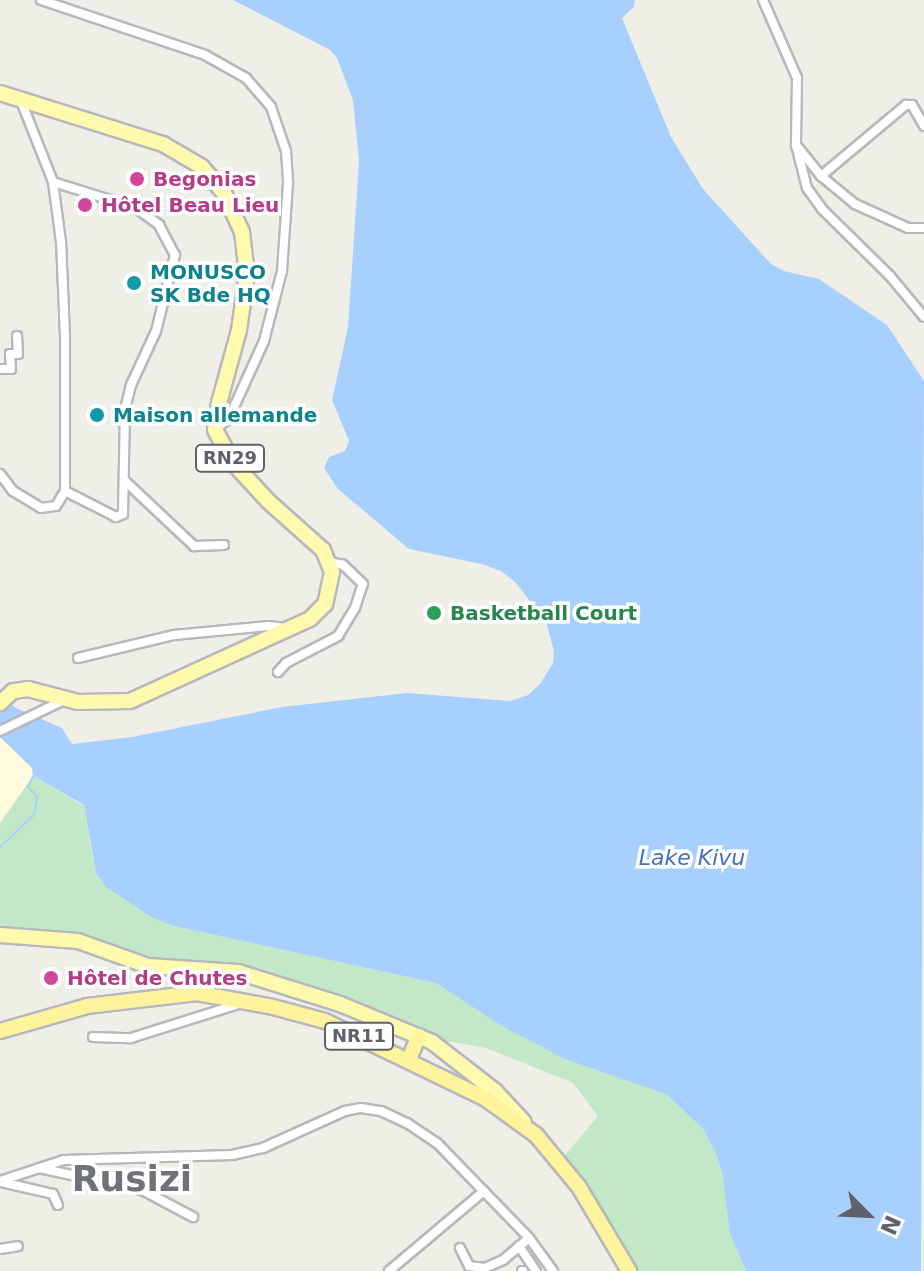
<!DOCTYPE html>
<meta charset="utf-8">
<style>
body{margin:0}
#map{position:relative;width:924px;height:1271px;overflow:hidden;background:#f0efe7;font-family:"DejaVu Sans",sans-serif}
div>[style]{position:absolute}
.commercial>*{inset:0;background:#fffade}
.green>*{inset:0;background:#c3e8c7}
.water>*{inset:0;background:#a8d0ff}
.stream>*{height:2px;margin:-1px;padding:0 1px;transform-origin:1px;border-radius:1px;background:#a8d0ff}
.roads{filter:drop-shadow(2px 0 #b7b8bd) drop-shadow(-2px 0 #b7b8bd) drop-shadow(0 2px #b7b8bd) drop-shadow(0 -2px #b7b8bd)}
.minor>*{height:8px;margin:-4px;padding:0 4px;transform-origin:4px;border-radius:4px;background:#fff}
.primary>*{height:14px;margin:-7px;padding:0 7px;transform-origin:7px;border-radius:7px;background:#fffaad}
.trunk>*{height:14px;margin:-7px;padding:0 7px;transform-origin:7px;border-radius:7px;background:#fff49e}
.dots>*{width:22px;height:22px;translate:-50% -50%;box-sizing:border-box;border:4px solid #fff;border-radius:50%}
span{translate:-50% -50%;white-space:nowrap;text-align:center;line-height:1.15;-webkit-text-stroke:7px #fff;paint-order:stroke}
.shield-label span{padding:2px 6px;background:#fff;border:2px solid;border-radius:6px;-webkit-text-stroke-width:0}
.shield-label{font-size:18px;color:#5e6167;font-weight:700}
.hotel-label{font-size:20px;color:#b23c85;font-weight:700}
.left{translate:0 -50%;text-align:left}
.culture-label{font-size:20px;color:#0d838f;font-weight:700}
.leisure-label{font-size:20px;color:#27864d;font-weight:700}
.water-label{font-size:22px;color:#4373be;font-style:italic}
.town-label{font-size:36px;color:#6f7379;font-weight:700}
.north{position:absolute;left:828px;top:1175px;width:80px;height:80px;-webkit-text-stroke:6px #fff;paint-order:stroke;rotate:114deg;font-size:22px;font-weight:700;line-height:32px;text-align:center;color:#5e6167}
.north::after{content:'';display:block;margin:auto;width:28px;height:36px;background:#5e6167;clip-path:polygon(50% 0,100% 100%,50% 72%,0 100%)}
</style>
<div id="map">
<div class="commercial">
<i style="clip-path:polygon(0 737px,32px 768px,33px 776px,0 823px)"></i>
</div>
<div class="green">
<i style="clip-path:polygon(33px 776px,84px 806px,93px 860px,174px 926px,436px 983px,500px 1025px,666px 1094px,703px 1129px,715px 1151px,722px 1172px,730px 1234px,746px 1271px,629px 1271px,559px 1162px,598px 1116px,573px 1083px,486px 1048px,419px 1036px,264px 979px,148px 966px,93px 946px,0 935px,0 823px)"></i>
</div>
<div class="water">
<i style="clip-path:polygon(233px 0,635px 0,634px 7px,622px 18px,671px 137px,703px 189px,771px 264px,784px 271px,819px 279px,887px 325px,924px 381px,921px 1271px,746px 1271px,730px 1234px,722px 1172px,715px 1151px,703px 1129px,666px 1094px,565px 1059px,500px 1025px,436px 983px,174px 926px,153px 918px,106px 887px,96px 873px,84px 805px,33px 776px,32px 768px,0 737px,0 694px,16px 708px,62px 728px,72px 744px,132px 737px,282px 707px,407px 693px,511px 701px,528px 695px,540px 684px,553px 663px,554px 651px,546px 622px,516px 583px,501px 571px,481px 564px,409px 549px,338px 489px,324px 468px,329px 457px,345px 451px,349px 441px,332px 400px,348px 327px,359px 161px,353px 100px,337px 58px,330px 50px)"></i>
</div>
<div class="stream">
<i style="left:0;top:847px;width:47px;rotate:-43.3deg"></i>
<i style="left:34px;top:815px;width:19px;rotate:-81deg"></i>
<i style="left:37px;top:796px;width:13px;rotate:-135deg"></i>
<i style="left:28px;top:787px;width:14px;rotate:-65deg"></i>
</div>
<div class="roads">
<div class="minor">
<i style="left:41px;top:0;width:173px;rotate:18.5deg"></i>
<i style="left:205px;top:55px;width:47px;rotate:29.3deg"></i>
<i style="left:246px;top:78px;width:38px;rotate:49deg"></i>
<i style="left:271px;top:107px;width:46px;rotate:71.2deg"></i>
<i style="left:286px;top:151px;width:32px;rotate:86deg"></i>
<i style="left:288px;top:183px;width:88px;rotate:93.9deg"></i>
<i style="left:282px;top:271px;width:72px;rotate:104.4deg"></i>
<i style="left:264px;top:341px;width:85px;rotate:114.4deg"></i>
<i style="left:229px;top:418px;width:17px;rotate:140deg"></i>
<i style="left:763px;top:0;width:85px;rotate:66.4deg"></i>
<i style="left:797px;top:78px;width:67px;rotate:90.9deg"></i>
<i style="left:796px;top:145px;width:44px;rotate:75.7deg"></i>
<i style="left:807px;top:188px;width:26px;rotate:54deg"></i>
<i style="left:822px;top:209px;width:95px;rotate:44.6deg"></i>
<i style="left:890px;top:276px;width:53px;rotate:50.3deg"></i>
<i style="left:21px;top:101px;width:87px;rotate:68.4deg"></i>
<i style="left:53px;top:182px;width:87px;rotate:17.4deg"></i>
<i style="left:136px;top:208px;width:29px;rotate:36deg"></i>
<i style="left:159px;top:225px;width:34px;rotate:62deg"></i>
<i style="left:175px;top:255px;width:78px;rotate:104deg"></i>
<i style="left:156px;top:331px;width:60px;rotate:114.8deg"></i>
<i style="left:131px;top:385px;width:25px;rotate:104deg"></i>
<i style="left:125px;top:409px;width:105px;rotate:91.1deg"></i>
<i style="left:123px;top:514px;width:8px;rotate:157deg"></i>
<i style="left:116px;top:517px;width:57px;rotate:-153deg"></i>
<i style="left:796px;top:145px;width:40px;rotate:51deg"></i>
<i style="left:821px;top:176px;width:44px;rotate:39.5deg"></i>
<i style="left:855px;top:204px;width:58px;rotate:24.4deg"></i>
<i style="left:908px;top:228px;width:16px"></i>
<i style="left:821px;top:176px;width:111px;rotate:-39.9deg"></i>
<i style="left:906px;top:105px;width:6px"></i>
<i style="left:912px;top:105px;width:24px;rotate:60deg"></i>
<i style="left:0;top:369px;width:11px"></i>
<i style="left:11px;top:369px;width:15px;rotate:-94deg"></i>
<i style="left:10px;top:354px;width:8px"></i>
<i style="left:18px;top:354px;width:18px;rotate:-93deg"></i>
<i style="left:0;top:474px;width:21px;rotate:53deg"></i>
<i style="left:13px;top:491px;width:33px;rotate:31deg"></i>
<i style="left:41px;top:508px;width:15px;rotate:-8deg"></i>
<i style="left:56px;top:506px;width:17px;rotate:-59deg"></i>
<i style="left:65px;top:491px;width:155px;rotate:-90deg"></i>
<i style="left:65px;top:336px;width:94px;rotate:-92.4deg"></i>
<i style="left:61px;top:242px;width:61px;rotate:-97.6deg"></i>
<i style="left:125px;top:481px;width:95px;rotate:43.3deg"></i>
<i style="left:194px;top:546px;width:30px;rotate:-2deg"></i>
<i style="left:78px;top:658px;width:99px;rotate:-13.5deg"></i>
<i style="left:174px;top:635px;width:95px;rotate:-5.4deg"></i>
<i style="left:269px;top:626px;width:17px;rotate:7deg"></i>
<i style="left:278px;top:672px;width:12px;rotate:-48deg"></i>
<i style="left:286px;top:663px;width:59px;rotate:-27.4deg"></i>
<i style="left:338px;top:636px;width:33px;rotate:-59deg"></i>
<i style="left:355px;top:608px;width:25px;rotate:-72deg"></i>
<i style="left:363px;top:584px;width:28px;rotate:-136deg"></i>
<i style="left:343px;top:565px;width:13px;rotate:-167deg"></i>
<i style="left:0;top:731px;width:71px;rotate:-25.8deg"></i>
<i style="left:93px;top:1037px;width:38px;rotate:2deg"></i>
<i style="left:131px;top:1038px;width:113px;rotate:-17.5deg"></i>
<i style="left:39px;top:1168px;width:105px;rotate:12.1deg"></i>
<i style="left:142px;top:1190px;width:58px;rotate:27.9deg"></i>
<i style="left:0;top:1181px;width:67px;rotate:-18.2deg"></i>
<i style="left:64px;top:1160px;width:168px;rotate:-1.7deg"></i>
<i style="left:232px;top:1155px;width:32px;rotate:-13deg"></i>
<i style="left:263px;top:1148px;width:90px;rotate:-24.3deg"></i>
<i style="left:345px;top:1111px;width:16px;rotate:-11deg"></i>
<i style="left:361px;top:1108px;width:20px;rotate:9deg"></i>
<i style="left:381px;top:1111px;width:29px;rotate:25deg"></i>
<i style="left:407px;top:1123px;width:37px;rotate:34deg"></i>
<i style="left:438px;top:1144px;width:131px;rotate:45.9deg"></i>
<i style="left:529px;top:1238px;width:41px;rotate:54deg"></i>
<i style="left:1px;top:1182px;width:53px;rotate:13deg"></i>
<i style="left:53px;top:1194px;width:12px;rotate:66deg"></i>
<i style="left:519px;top:1246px;width:30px;rotate:56deg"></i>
<i style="left:460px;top:1248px;width:20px;rotate:63deg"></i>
<i style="left:469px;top:1266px;width:16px;rotate:7deg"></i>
<i style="left:485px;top:1268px;width:20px;rotate:-24deg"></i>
<i style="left:503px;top:1260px;width:34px;rotate:-40deg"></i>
<i style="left:0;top:1249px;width:18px;rotate:-9deg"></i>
<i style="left:389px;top:1271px;width:124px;rotate:-40.1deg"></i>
<i style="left:522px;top:1271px;width:1px"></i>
</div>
<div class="primary">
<i style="left:0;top:93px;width:171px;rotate:17.4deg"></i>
<i style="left:163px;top:144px;width:45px;rotate:30.5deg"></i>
<i style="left:202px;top:167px;width:34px;rotate:50deg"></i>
<i style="left:224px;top:193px;width:43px;rotate:65.2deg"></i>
<i style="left:242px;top:232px;width:42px;rotate:83.2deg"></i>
<i style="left:247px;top:274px;width:57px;rotate:98.1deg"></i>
<i style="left:239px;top:330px;width:76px;rotate:105.3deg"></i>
<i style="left:219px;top:403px;width:27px;rotate:98deg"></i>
<i style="left:215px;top:430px;width:39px;rotate:61deg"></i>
<i style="left:234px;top:464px;width:50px;rotate:47.4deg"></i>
<i style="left:268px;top:501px;width:74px;rotate:41.7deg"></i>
<i style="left:323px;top:550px;width:24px;rotate:68deg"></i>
<i style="left:332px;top:572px;width:33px;rotate:102deg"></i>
<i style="left:325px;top:604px;width:21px;rotate:135deg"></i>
<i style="left:310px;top:619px;width:198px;rotate:155.5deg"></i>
<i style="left:130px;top:701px;width:52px;rotate:178.9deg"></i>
<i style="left:78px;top:702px;width:52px;rotate:-165.4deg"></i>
<i style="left:28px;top:689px;width:15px;rotate:172deg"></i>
<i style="left:13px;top:691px;width:18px;rotate:137deg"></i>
<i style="left:0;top:935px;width:78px;rotate:4.4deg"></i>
<i style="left:78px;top:941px;width:74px;rotate:19.7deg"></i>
<i style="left:148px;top:966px;width:90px;rotate:3.8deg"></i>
<i style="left:238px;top:972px;width:107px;rotate:17.4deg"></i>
<i style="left:340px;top:1004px;width:100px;rotate:22.4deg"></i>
<i style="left:432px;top:1042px;width:80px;rotate:37.9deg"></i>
<i style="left:495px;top:1091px;width:42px;rotate:46.9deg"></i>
</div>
<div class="trunk">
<i style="left:0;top:1031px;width:91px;rotate:-16deg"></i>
<i style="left:87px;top:1006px;width:111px;rotate:-6.7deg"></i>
<i style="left:197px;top:993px;width:77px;rotate:10.4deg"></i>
<i style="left:273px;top:1007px;width:54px;rotate:15.1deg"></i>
<i style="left:325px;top:1021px;width:179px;rotate:25.8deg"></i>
<i style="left:486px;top:1099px;width:62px;rotate:35.8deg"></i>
<i style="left:536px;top:1135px;width:67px;rotate:50.4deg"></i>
<i style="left:579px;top:1187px;width:98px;rotate:59.2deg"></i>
<i style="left:409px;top:1059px;width:25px;rotate:-67deg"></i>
</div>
</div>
<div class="dots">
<i style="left:137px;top:179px;background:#d1479c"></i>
<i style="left:85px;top:205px;background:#d1479c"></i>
<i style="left:134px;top:283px;background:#0f9aa8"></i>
<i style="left:97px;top:415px;background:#0f9aa8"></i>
<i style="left:434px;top:613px;background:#2e9e5b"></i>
<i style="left:51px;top:978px;background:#d1479c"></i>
</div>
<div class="shield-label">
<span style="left:230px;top:458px">RN29</span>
<span style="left:359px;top:1036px">NR11</span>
</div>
<div class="hotel-label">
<span class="left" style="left:153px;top:179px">Begonias</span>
<span class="left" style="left:101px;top:205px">Hôtel Beau Lieu</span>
<span class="left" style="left:67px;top:978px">Hôtel de Chutes</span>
</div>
<div class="culture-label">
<span class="left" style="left:150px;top:284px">MONUSCO<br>SK Bde HQ</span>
<span class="left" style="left:113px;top:415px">Maison allemande</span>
</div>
<div class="leisure-label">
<span class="left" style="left:450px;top:613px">Basketball Court</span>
</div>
<div class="water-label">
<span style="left:692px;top:858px">Lake Kivu</span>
</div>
<div class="town-label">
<span style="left:132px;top:1179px">Rusizi</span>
</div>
<div class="north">N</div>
</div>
